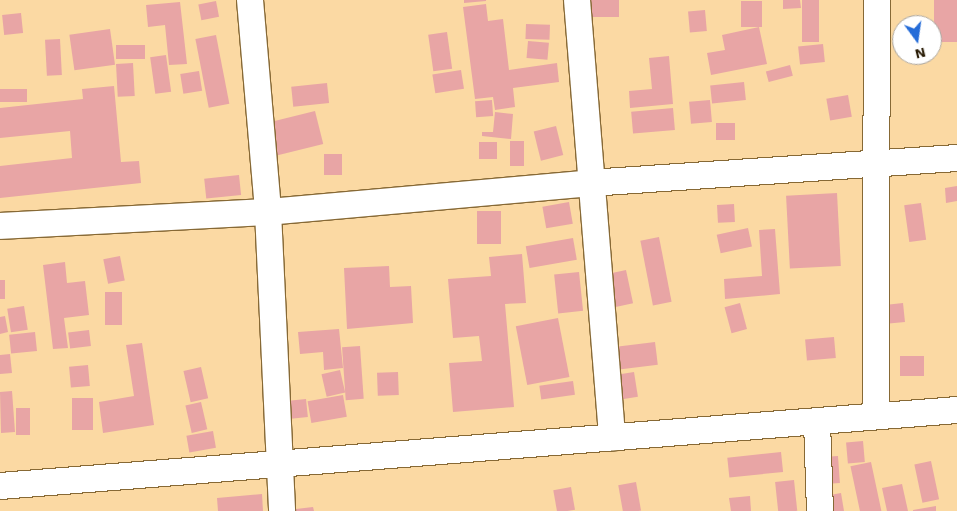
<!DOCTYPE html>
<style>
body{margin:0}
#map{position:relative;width:957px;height:511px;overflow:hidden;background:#fbd9a3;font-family:"Work Sans",sans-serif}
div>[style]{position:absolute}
.building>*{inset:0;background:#e8a5a5;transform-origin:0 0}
.roads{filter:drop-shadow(1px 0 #876935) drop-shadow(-1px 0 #876935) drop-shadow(0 1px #876935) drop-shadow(0 -1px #876935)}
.street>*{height:26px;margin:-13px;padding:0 13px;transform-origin:13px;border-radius:13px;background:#fff}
span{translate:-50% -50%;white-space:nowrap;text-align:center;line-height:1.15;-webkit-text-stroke:5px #fff;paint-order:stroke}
.north{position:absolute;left:892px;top:15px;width:50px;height:50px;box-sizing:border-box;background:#fff;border:1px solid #aba59d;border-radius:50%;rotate:166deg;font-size:14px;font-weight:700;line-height:20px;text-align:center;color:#2c1f09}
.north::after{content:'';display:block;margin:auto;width:18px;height:22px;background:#256cd8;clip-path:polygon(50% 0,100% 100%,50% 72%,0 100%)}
</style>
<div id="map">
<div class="building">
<i style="clip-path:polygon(464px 0,486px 0,486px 1px,464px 3px)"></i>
<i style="left:585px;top:0;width:34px;height:17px"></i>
<i style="clip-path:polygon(783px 0,800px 0,801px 8px,783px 9px)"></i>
<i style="left:802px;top:0;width:17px;height:42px"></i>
<i style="left:934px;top:0;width:23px;height:42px"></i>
<i style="left:216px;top:1px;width:16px;height:18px;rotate:79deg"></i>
<i style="left:741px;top:1px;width:21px;height:26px"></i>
<i style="clip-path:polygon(180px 2px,187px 64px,169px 65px,165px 25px,148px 27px,146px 5px)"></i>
<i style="clip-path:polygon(486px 4px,488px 21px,503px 19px,509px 70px,557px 63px,559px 82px,513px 88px,515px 107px,495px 110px,493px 97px,475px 99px,463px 7px)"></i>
<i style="left:705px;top:10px;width:21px;height:17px;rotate:85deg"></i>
<i style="left:21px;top:13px;width:20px;height:19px;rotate:84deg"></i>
<i style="left:526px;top:24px;width:24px;height:15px;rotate:2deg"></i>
<i style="clip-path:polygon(759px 27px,767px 64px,711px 75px,707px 53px,725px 50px,722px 35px)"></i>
<i style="left:110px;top:29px;width:36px;height:41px;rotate:82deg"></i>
<i style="left:447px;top:32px;width:37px;height:19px;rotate:82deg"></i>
<i style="left:216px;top:35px;width:70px;height:21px;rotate:79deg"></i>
<i style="left:60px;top:39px;width:36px;height:15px;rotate:87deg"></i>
<i style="left:528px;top:41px;width:21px;height:17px;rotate:5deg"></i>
<i style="left:823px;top:44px;width:18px;height:25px;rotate:84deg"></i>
<i style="left:145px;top:45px;width:14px;height:29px;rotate:90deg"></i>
<i style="left:166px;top:55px;width:37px;height:16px;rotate:82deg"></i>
<i style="clip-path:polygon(905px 55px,932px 55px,933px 56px,906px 60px)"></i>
<i style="clip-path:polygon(669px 56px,673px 104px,630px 108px,629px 91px,652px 89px,649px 58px)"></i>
<i style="left:133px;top:63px;width:33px;height:17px;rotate:87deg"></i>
<i style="left:790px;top:65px;width:11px;height:25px;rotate:75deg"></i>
<i style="left:461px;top:70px;width:19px;height:29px;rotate:81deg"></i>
<i style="left:199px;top:71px;width:20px;height:19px;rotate:81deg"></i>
<i style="left:744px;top:82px;width:18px;height:34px;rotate:84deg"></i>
<i style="left:327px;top:83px;width:20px;height:36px;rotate:84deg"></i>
<i style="clip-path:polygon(114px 86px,121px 162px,139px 161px,141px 183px,0 198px,0 166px,72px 158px,70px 131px,0 138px,0 108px,83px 99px,82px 89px)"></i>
<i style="left:27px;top:89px;width:13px;height:27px;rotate:90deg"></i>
<i style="left:848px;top:95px;width:22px;height:22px;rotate:80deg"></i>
<i style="left:492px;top:100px;width:16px;height:17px;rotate:86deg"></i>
<i style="left:710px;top:100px;width:22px;height:21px;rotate:85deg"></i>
<i style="left:673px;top:108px;width:22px;height:42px;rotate:85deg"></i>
<i style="left:315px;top:111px;width:34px;height:50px;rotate:76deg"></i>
<i style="clip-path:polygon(495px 112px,513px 114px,511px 139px,482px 136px,482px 132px,493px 132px)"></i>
<i style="left:735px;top:123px;width:17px;height:19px;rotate:90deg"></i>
<i style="left:556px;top:126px;width:30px;height:23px;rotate:76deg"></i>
<i style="left:510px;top:141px;width:14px;height:25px"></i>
<i style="left:497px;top:142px;width:17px;height:18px;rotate:90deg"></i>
<i style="left:324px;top:154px;width:18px;height:21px"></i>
<i style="left:239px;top:175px;width:20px;height:35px;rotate:84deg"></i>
<i style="clip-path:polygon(957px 186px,957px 201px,946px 203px,945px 188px)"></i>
<i style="left:837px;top:193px;width:73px;height:51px;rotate:87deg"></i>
<i style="left:569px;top:202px;width:22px;height:27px;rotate:80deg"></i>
<i style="left:921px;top:203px;width:37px;height:17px;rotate:82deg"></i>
<i style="left:734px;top:204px;width:18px;height:17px;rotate:87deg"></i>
<i style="left:477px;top:211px;width:24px;height:33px"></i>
<i style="left:748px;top:228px;width:19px;height:32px;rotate:78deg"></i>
<i style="clip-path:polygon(775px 229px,780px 294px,725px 299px,724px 279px,762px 276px,759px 230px)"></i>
<i style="left:659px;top:237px;width:66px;height:19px;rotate:79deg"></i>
<i style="left:573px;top:238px;width:22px;height:48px;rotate:80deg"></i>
<i style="clip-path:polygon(522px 254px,526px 303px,505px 304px,514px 407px,453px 412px,449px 363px,482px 361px,479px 336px,453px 338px,448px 279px,491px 276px,489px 257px)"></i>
<i style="left:120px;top:256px;width:25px;height:17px;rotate:79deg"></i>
<i style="clip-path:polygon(65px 262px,67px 283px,85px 281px,89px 315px,64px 318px,68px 348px,53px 349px,43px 265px)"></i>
<i style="clip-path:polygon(389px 266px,390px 287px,411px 286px,413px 323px,347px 329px,344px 268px)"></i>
<i style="left:626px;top:270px;width:34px;height:19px;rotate:78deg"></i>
<i style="left:579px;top:272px;width:39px;height:25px;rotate:84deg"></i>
<i style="left:5px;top:280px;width:19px;height:5px;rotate:90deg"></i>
<i style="left:105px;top:292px;width:17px;height:33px"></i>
<i style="left:740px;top:303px;width:27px;height:16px;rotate:75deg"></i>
<i style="left:903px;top:303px;width:19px;height:16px;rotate:84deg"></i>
<i style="left:24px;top:306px;width:24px;height:17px;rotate:81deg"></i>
<i style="clip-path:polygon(5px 316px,8px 332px,0 334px,0 317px)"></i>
<i style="left:558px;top:318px;width:60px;height:43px;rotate:79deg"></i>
<i style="clip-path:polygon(339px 329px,343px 368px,324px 370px,323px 352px,300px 354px,298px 332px)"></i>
<i style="left:89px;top:330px;width:16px;height:21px;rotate:83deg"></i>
<i style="left:35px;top:332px;width:19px;height:26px;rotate:84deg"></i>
<i style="left:834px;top:337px;width:21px;height:29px;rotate:85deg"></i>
<i style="left:655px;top:342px;width:23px;height:39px;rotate:83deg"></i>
<i style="clip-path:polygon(142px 343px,154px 425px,103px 433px,99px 402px,134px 396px,126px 345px)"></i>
<i style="left:360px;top:346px;width:53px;height:18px;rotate:86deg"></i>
<i style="clip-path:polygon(10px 354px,12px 373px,0 374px,0 355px)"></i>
<i style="left:924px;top:356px;width:20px;height:24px;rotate:90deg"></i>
<i style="left:88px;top:365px;width:21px;height:19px;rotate:85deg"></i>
<i style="left:201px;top:367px;width:32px;height:18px;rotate:77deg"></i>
<i style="left:340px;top:370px;width:23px;height:19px;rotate:77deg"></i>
<i style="left:398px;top:372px;width:23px;height:21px;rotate:88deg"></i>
<i style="left:634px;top:372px;width:25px;height:16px;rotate:81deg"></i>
<i style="left:573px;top:381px;width:14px;height:34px;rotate:82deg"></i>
<i style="clip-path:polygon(12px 391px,15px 432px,1px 433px,0 392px)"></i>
<i style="left:343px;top:395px;width:22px;height:36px;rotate:80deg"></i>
<i style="left:72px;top:398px;width:21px;height:32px"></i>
<i style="left:306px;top:399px;width:18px;height:27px;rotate:84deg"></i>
<i style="left:201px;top:402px;width:28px;height:16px;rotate:77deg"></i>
<i style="left:16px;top:408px;width:14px;height:27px"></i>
<i style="left:213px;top:431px;width:17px;height:27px;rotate:80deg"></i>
<i style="left:863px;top:441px;width:21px;height:17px;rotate:85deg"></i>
<i style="left:781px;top:452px;width:20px;height:54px;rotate:84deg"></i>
<i style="left:838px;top:456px;width:27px;height:19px;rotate:86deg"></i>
<i style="left:931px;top:461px;width:39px;height:17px;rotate:78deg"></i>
<i style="left:871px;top:462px;width:50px;height:21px;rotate:78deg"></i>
<i style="left:794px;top:480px;width:31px;height:19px;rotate:84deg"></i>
<i style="left:636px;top:482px;width:29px;height:18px;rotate:80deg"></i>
<i style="clip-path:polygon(902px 484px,908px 511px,887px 511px,882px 488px)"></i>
<i style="left:571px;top:487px;width:23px;height:18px;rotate:80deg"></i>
<i style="clip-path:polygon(841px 493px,844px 511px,828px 511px,825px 496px)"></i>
<i style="clip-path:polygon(262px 494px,263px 511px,218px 511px,217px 498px)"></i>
<i style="clip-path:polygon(750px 496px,751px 511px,731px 511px,729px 498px)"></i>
<i style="clip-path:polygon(936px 506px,936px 511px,913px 511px,913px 510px)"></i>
<i style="clip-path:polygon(313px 507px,314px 511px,296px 511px,296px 509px)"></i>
</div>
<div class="roads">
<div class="street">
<i style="left:250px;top:0;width:213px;rotate:85.1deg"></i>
<i style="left:268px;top:212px;width:299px;rotate:87.3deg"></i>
<i style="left:577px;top:0;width:439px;rotate:85.4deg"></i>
<i style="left:0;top:226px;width:268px;rotate:-3deg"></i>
<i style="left:268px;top:212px;width:323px;rotate:-5.1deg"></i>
<i style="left:590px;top:183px;width:368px;rotate:-3.9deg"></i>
<i style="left:876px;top:416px;width:416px;rotate:-89.9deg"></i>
<i style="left:817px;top:421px;width:90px;rotate:88.1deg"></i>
<i style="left:0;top:486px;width:960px;rotate:-4.54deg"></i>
</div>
</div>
<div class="north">N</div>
</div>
